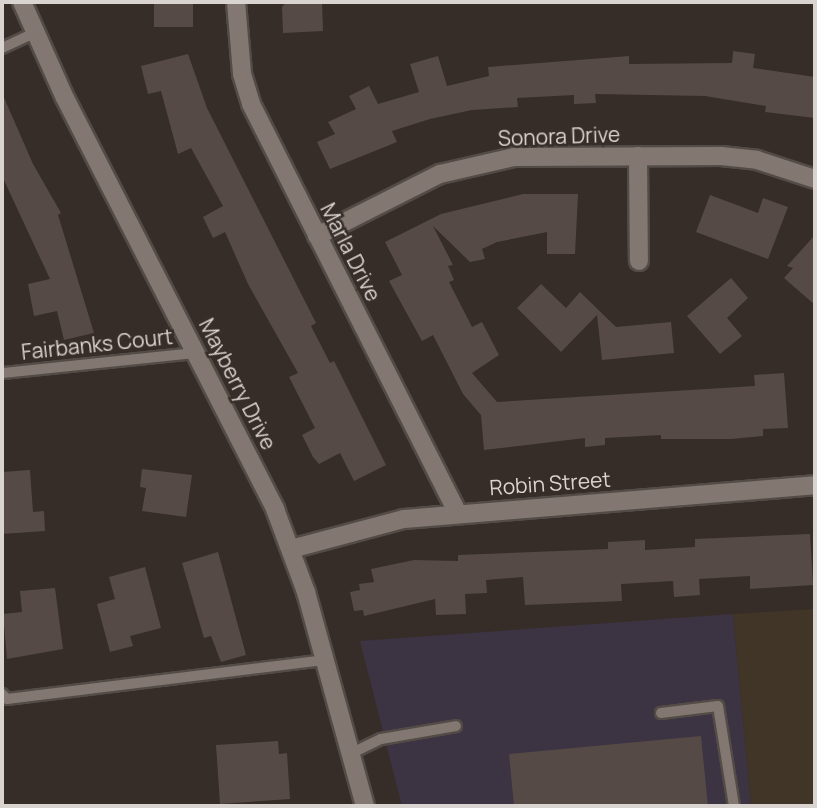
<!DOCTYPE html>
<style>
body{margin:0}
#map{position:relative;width:817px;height:808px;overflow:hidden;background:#372d28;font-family:Manrope,sans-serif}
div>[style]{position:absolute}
.commercial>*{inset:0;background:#3c3343}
.education>*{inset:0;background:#403526}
.building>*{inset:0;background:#554a45;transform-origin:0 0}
.roads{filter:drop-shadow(2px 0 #534b46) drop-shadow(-2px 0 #534b46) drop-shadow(0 2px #534b46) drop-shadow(0 -2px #534b46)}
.lane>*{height:10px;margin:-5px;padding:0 5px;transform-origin:5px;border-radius:5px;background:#827771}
.street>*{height:18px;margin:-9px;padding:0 9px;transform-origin:9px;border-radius:9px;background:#827771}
.secondary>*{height:18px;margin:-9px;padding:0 9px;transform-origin:9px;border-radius:9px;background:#827771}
span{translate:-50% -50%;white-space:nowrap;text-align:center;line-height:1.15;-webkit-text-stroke:5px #372d28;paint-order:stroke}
.street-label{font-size:21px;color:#dad4d0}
.frame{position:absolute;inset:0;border:4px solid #dad4d0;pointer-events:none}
</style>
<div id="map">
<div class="commercial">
<i style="clip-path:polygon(733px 614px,751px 806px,402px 806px,360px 641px)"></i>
</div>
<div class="education">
<i style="clip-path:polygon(815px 609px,815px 806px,751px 806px,733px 614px)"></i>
</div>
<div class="building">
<i style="left:154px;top:2px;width:39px;height:25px"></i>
<i style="clip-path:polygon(286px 2px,322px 2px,323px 31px,283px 33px,282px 7px)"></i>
<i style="clip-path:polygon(733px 51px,755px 54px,753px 68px,815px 77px,815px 118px,765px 112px,766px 106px,705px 96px,595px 94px,596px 103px,574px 104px,574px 95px,517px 98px,518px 107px,472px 110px,430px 119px,392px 131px,397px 142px,330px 169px,317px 142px,335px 134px,328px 122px,356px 109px,349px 96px,369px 86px,378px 104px,419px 92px,410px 64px,438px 56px,447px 86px,489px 76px,488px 67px,629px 56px,629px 64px,732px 63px)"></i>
<i style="clip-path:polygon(188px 54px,207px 108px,316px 323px,311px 326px,330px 363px,334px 361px,386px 465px,354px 481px,340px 453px,319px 464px,313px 457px,302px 435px,315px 428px,289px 377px,298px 373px,248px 284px,225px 232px,213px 238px,203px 217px,223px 206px,191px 148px,178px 154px,161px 91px,148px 94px,141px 66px)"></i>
<i style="clip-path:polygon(2px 93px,33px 164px,61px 213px,58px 215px,94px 333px,64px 340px,57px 311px,34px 316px,28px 284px,50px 279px,2px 176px)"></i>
<i style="clip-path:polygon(523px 194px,578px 194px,575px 254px,547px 254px,547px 232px,497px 242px,482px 249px,485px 259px,470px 262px,433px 226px,453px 265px,448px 266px,454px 280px,449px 282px,472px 327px,482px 322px,499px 355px,472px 373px,497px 402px,755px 386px,754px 375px,784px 373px,788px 428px,763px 429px,763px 436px,731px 439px,661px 439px,661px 435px,605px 438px,605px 445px,585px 447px,585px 438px,484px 450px,481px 415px,463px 394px,433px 335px,422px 341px,389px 281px,402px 275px,385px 242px,441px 214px)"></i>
<i style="clip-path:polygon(710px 195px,758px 213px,763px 198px,788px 207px,768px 259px,696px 232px)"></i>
<i style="clip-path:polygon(815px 235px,815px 305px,784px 278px,793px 268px,787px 266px)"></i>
<i style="clip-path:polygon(731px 278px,748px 298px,727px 318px,742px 336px,720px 354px,687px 316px)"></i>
<i style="clip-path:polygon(541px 284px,566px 308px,580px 292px,616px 327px,671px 322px,674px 353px,602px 360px,597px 315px,561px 352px,517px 308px)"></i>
<i style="clip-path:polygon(142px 469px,192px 475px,186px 517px,142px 511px,146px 488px,140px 487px)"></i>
<i style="clip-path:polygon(30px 470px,33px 512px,44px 511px,45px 531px,2px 534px,2px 472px)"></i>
<i style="clip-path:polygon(810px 534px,813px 585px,750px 589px,750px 576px,699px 579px,700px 595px,674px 597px,673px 581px,621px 584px,622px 601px,525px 605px,523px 577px,486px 580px,487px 593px,465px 594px,466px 614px,436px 615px,435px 599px,364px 616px,363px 610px,354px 611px,350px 592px,360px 590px,359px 584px,374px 582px,371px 569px,414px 560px,458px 561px,458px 555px,608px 549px,608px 542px,645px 540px,645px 550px,695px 547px,695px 539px)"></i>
<i style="clip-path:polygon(218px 552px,246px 655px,221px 662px,211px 636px,204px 638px,182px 563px)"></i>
<i style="clip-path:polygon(145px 567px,161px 628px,130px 636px,133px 646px,110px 652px,97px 604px,115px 599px,109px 577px)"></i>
<i style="clip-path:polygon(55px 588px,63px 649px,7px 659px,3px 614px,22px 612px,20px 591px)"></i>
<i style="clip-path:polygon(701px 736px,708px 806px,514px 806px,509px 754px)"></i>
<i style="clip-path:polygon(278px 741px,279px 754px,287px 753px,290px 799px,220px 804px,216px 745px)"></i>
</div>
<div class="roads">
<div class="lane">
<i style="left:2px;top:48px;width:38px;rotate:-25deg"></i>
<i style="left:2px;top:373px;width:196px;rotate:-5.9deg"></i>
<i style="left:2px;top:694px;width:7px;rotate:45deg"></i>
<i style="left:7px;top:699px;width:321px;rotate:-7deg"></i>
<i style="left:661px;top:713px;width:57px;rotate:-7deg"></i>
<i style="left:718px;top:706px;width:101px;rotate:80.9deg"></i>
<i style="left:352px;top:753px;width:32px;rotate:-26deg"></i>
<i style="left:381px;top:739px;width:76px;rotate:-9.8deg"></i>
</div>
<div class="street">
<i style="left:236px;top:2px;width:72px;rotate:85.2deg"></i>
<i style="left:242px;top:74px;width:31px;rotate:73deg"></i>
<i style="left:251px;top:104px;width:457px;rotate:63.2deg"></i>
<i style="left:638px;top:156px;width:105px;rotate:89.5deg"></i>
<i style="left:317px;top:236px;width:138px;rotate:-26.8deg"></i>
<i style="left:440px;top:174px;width:76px;rotate:-12.9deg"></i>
<i style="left:514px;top:157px;width:207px;rotate:-0.3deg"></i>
<i style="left:721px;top:156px;width:36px;rotate:6deg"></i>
<i style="left:757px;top:160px;width:61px;rotate:18.1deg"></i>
<i style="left:291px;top:549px;width:117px;rotate:-14.9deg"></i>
<i style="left:404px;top:519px;width:412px;rotate:-4.7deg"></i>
</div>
<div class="secondary">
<i style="left:22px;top:2px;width:105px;rotate:65.9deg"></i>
<i style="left:65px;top:98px;width:462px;rotate:62.9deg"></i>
<i style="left:275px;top:509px;width:89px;rotate:69.5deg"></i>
<i style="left:306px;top:592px;width:222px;rotate:74.6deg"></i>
</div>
</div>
<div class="street-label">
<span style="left:559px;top:136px;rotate:-2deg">Sonora Drive</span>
<span style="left:351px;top:252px;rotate:63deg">Marla Drive</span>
<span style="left:97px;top:344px;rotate:-6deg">Fairbanks Court</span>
<span style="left:238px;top:384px;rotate:63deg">Mayberry Drive</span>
<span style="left:550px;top:483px;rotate:-4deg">Robin Street</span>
</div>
<div class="frame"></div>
</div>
